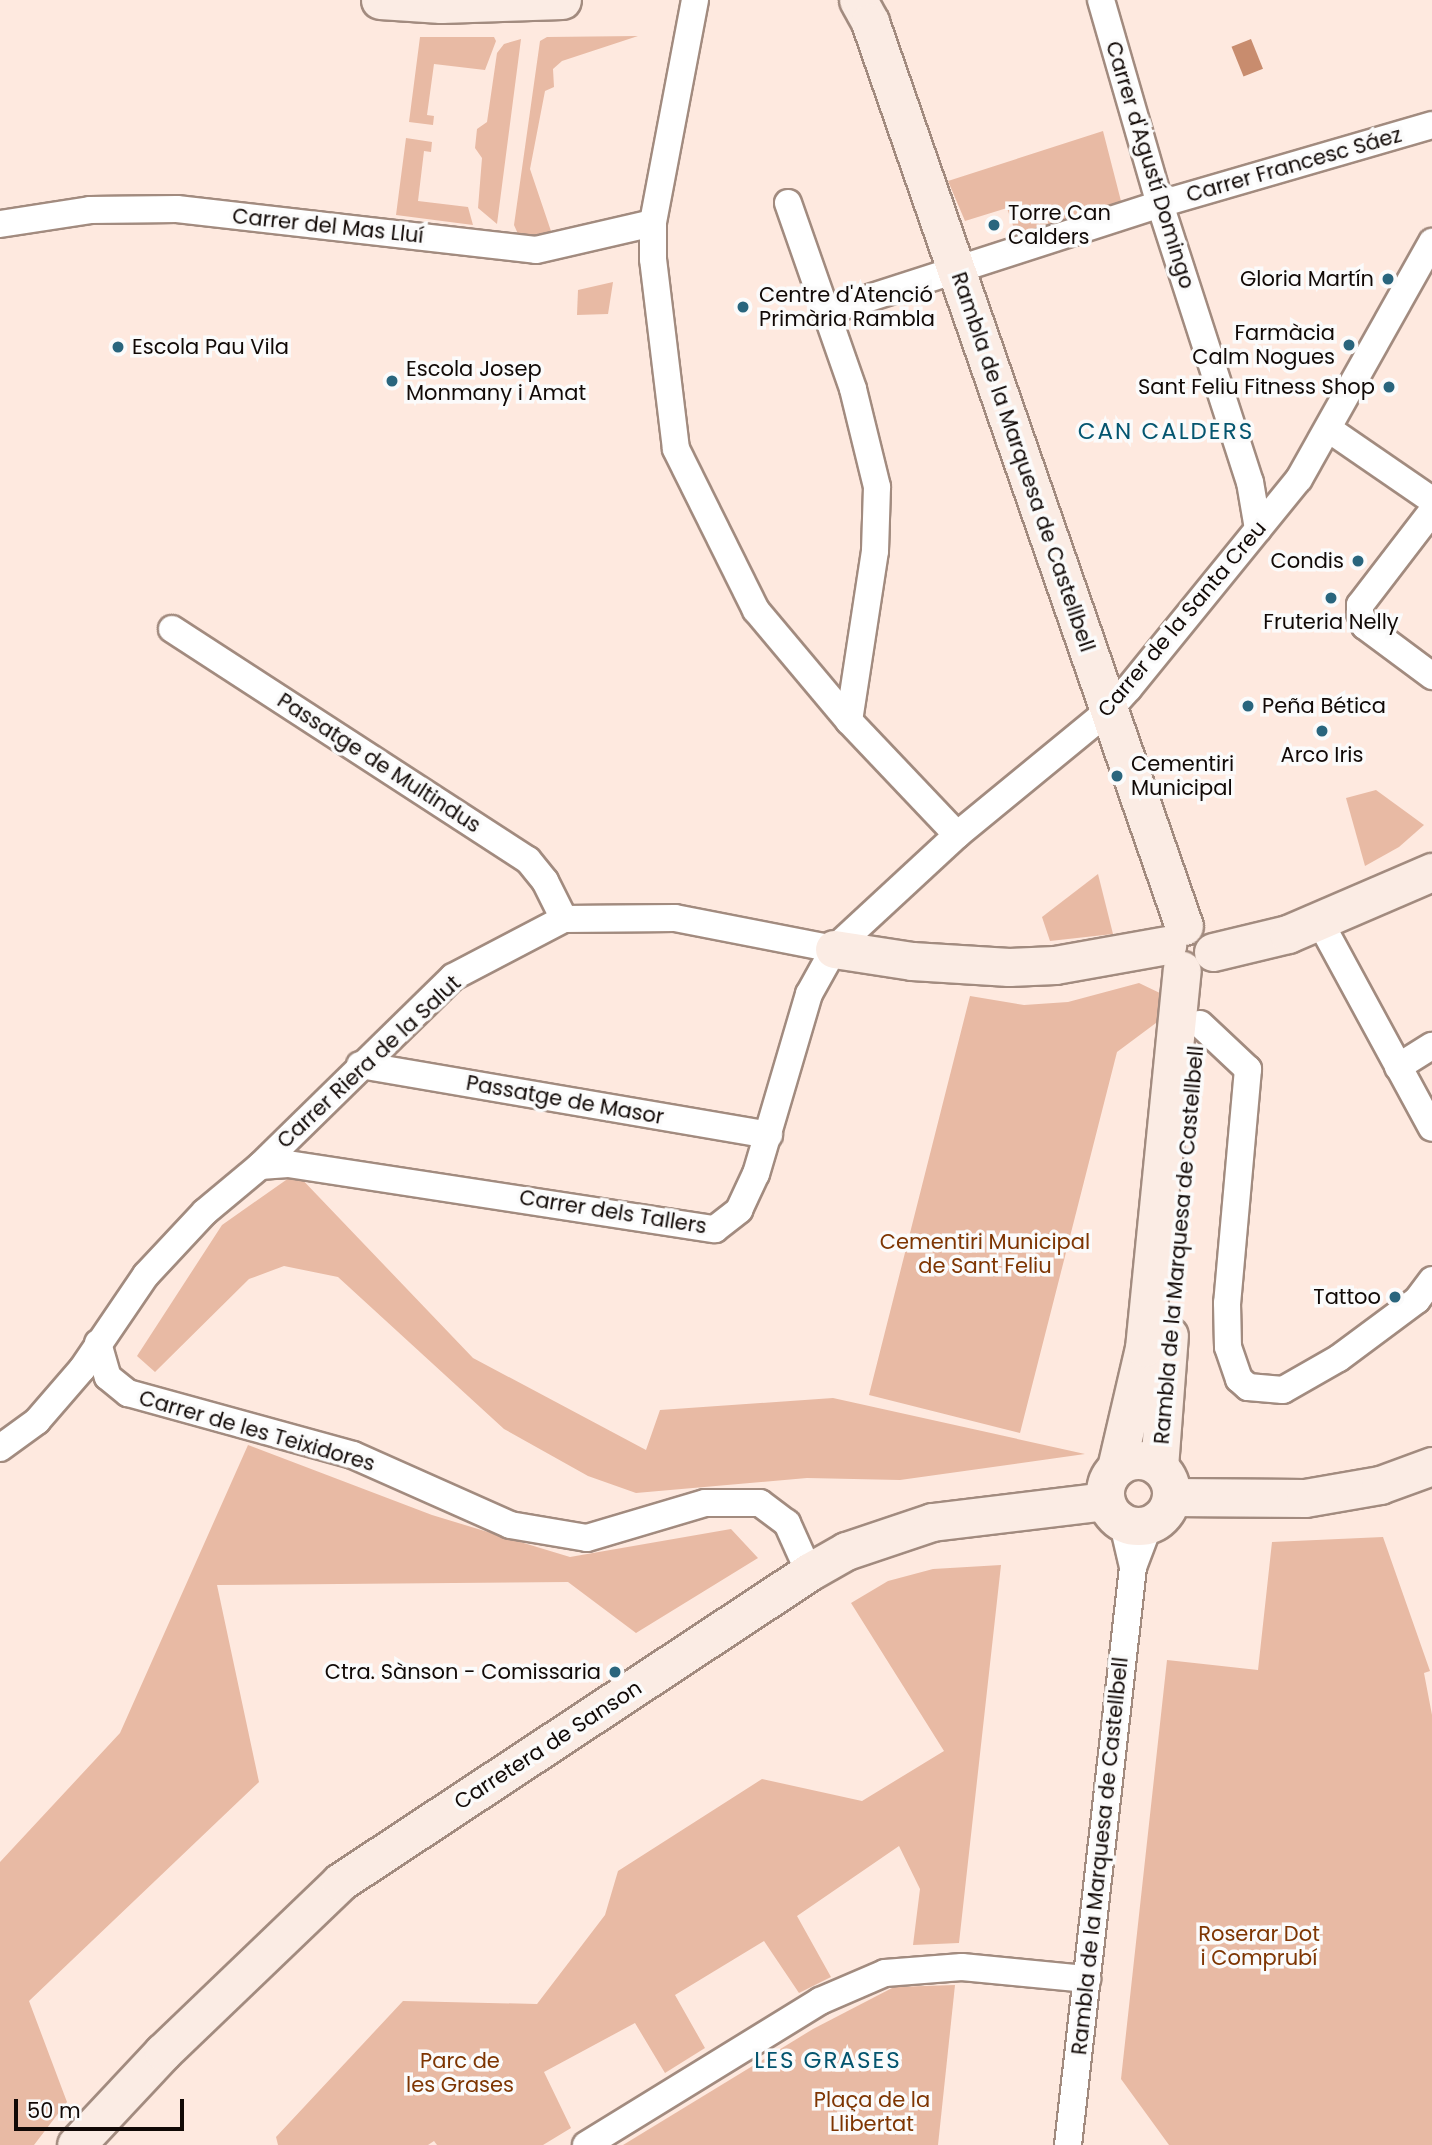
<!DOCTYPE html>
<meta charset="utf-8">
<style>
body{margin:0}
#map{position:relative;width:1432px;height:2145px;overflow:hidden;background:#fee9df;font-family:Poppins,sans-serif}
div>[style]{position:absolute}
.green>*{inset:0;background:#e8baa4}
.water>*{inset:0;background:#c88c6e;transform-origin:0 0}
.roads{filter:drop-shadow(2px 0 #a28b7f) drop-shadow(-2px 0 #a28b7f) drop-shadow(0 2px #a28b7f) drop-shadow(0 -2px #a28b7f)}
.street>*{height:26px;margin:-13px;padding:0 13px;transform-origin:13px;border-radius:13px;background:#fff}
.secondary>*{height:37px;margin:-18.5px;padding:0 18.5px;transform-origin:18.5px;border-radius:18.5px;background:#fbece4}
.secondary>.ring{margin:-18.5px;padding:0;box-sizing:content-box;background:none;border:37px solid #fbece4;border-radius:50%}
.dots>*{width:19px;height:19px;translate:-50% -50%;box-sizing:border-box;border:4px solid #fbfbfb;border-radius:50%}
span{translate:-50% -50%;white-space:nowrap;text-align:center;line-height:1.15;-webkit-text-stroke:7px #fbfbfb;paint-order:stroke}
.street-label{font-size:21px;color:#110906}
.poi-label{font-size:21px;color:#110906}
.left{translate:0 -50%;text-align:left}
.right{translate:-100% -50%;text-align:right}
.park-label{font-size:21px;color:#7e3502}
.neighbourhood-label{font-size:23px;color:#04556f;letter-spacing:2px}
.scale{position:absolute;left:14px;top:2099px;width:170px;height:32px;box-sizing:border-box;border:4px solid #110906;border-top:0;padding-left:9px;font-size:21px;line-height:24px;white-space:nowrap;color:#110906;-webkit-text-stroke:5px #fbfbfb;paint-order:stroke}
</style>
<div id="map">
<div class="green">
<i style="clip-path:polygon(638px 36px,562px 61px,553px 69px,554px 87px,545px 91px,530px 169px,554px 240px,518px 234px,514px 225px,540px 41px,547px 37px)"></i>
<i style="clip-path:polygon(420px 37px,494px 37px,496px 41px,485px 70px,434px 64px,427px 115px,434px 116px,433px 125px,409px 122px)"></i>
<i style="clip-path:polygon(521px 39px,497px 224px,478px 208px,482px 158px,475px 148px,477px 129px,487px 122px,497px 53px,504px 44px)"></i>
<i style="clip-path:polygon(1103px 131px,1122px 205px,1018px 240px,1007px 208px,965px 221px,948px 181px)"></i>
<i style="clip-path:polygon(406px 138px,432px 142px,431px 152px,424px 151px,418px 201px,468px 207px,473px 225px,396px 215px)"></i>
<i style="clip-path:polygon(613px 282px,608px 314px,577px 315px,578px 290px)"></i>
<i style="clip-path:polygon(1376px 790px,1424px 825px,1399px 847px,1365px 866px,1346px 798px)"></i>
<i style="clip-path:polygon(1098px 874px,1113px 934px,1050px 941px,1042px 917px)"></i>
<i style="clip-path:polygon(1139px 983px,1164px 995px,1160px 1020px,1117px 1052px,1020px 1433px,869px 1395px,970px 996px,1024px 1005px,1068px 1002px)"></i>
<i style="clip-path:polygon(296px 1173px,473px 1358px,646px 1450px,660px 1410px,833px 1398px,1085px 1454px,900px 1480px,807px 1478px,636px 1493px,588px 1476px,504px 1429px,338px 1277px,284px 1266px,249px 1279px,155px 1372px,137px 1356px,222px 1225px)"></i>
<i style="clip-path:polygon(248px 1445px,432px 1515px,570px 1557px,731px 1529px,758px 1558px,636px 1633px,568px 1582px,217px 1585px,259px 1782px,29px 2001px,67px 2102px,34px 2145px,0 2145px,0 1862px,120px 1733px)"></i>
<i style="clip-path:polygon(1383px 1537px,1430px 1671px,1424px 1673px,1432px 1715px,1432px 2145px,1169px 2145px,1121px 2079px,1167px 1660px,1258px 1670px,1272px 1542px)"></i>
<i style="clip-path:polygon(1001px 1565px,959px 1943px,913px 1945px,920px 1889px,899px 1846px,797px 1916px,831px 1977px,799px 1993px,764px 1941px,675px 1995px,705px 2048px,665px 2073px,635px 2023px,544px 2072px,571px 2128px,543px 2145px,437px 2145px,434px 2141px,428px 2145px,278px 2145px,276px 2137px,403px 2001px,537px 2004px,605px 1915px,618px 1871px,762px 1779px,862px 1801px,944px 1751px,851px 1603px,888px 1581px,933px 1569px)"></i>
<i style="clip-path:polygon(955px 1985px,938px 2145px,623px 2145px,813px 2029px,894px 1987px)"></i>
</div>
<div class="water">
<i style="left:1251px;top:39px;width:32px;height:21px;rotate:68deg"></i>
</div>
<div class="roads">
<div class="street">
<i style="left:695px;top:0;width:227px;rotate:100.7deg"></i>
<i style="left:653px;top:223px;width:36px;rotate:90deg"></i>
<i style="left:653px;top:259px;width:191px;rotate:83.1deg"></i>
<i style="left:676px;top:449px;width:180px;rotate:63.6deg"></i>
<i style="left:756px;top:610px;width:145px;rotate:50deg"></i>
<i style="left:849px;top:721px;width:157px;rotate:46.5deg"></i>
<i style="left:1101px;top:0;width:212px;rotate:73.9deg"></i>
<i style="left:1160px;top:204px;width:292px;rotate:72.1deg"></i>
<i style="left:1250px;top:482px;width:48px;rotate:80.3deg"></i>
<i style="left:788px;top:203px;width:197px;rotate:70.7deg"></i>
<i style="left:853px;top:389px;width:101px;rotate:76.2deg"></i>
<i style="left:877px;top:487px;width:64px;rotate:91.8deg"></i>
<i style="left:875px;top:551px;width:172px;rotate:98.7deg"></i>
<i style="left:0;top:224px;width:91px;rotate:-8.8deg"></i>
<i style="left:90px;top:210px;width:87px;rotate:-0.7deg"></i>
<i style="left:177px;top:209px;width:361px;rotate:6.5deg"></i>
<i style="left:536px;top:250px;width:120px;rotate:-13deg"></i>
<i style="left:826px;top:312px;width:351px;rotate:-17.9deg"></i>
<i style="left:1160px;top:204px;width:283px;rotate:-16.2deg"></i>
<i style="left:1330px;top:430px;width:124px;rotate:34.5deg"></i>
<i style="left:1360px;top:613px;width:8px;rotate:-90deg"></i>
<i style="left:1360px;top:605px;width:118px;rotate:-52.5deg"></i>
<i style="left:1360px;top:613px;width:14px;rotate:69deg"></i>
<i style="left:1365px;top:626px;width:84px;rotate:36.7deg"></i>
<i style="left:172px;top:629px;width:424px;rotate:33deg"></i>
<i style="left:528px;top:860px;width:27px;rotate:51deg"></i>
<i style="left:545px;top:881px;width:42px;rotate:63.4deg"></i>
<i style="left:1320px;top:922px;width:234px;rotate:61.5deg"></i>
<i style="left:1200px;top:1024px;width:66px;rotate:43.2deg"></i>
<i style="left:1248px;top:1069px;width:235px;rotate:95.1deg"></i>
<i style="left:1227px;top:1303px;width:44px;rotate:88.7deg"></i>
<i style="left:1228px;top:1347px;width:34px;rotate:71deg"></i>
<i style="left:1239px;top:1379px;width:12px;rotate:42deg"></i>
<i style="left:1248px;top:1387px;width:35px;rotate:5deg"></i>
<i style="left:1283px;top:1390px;width:64px;rotate:-29.7deg"></i>
<i style="left:1339px;top:1358px;width:97px;rotate:-36.6deg"></i>
<i style="left:1417px;top:1300px;width:25px;rotate:-53deg"></i>
<i style="left:360px;top:1065px;width:415px;rotate:9.7deg"></i>
<i style="left:1398px;top:1067px;width:40px;rotate:-32deg"></i>
<i style="left:260px;top:1166px;width:28px;rotate:-4deg"></i>
<i style="left:288px;top:1164px;width:432px;rotate:8.7deg"></i>
<i style="left:715px;top:1229px;width:31px;rotate:-38deg"></i>
<i style="left:739px;top:1210px;width:40px;rotate:-65deg"></i>
<i style="left:756px;top:1174px;width:188px;rotate:-73.6deg"></i>
<i style="left:809px;top:994px;width:51px;rotate:-60.9deg"></i>
<i style="left:834px;top:949px;width:168px;rotate:-42.8deg"></i>
<i style="left:957px;top:835px;width:197px;rotate:-39.4deg"></i>
<i style="left:1109px;top:710px;width:30px;rotate:-48deg"></i>
<i style="left:1129px;top:688px;width:269px;rotate:-50.9deg"></i>
<i style="left:1299px;top:479px;width:272px;rotate:-60.7deg"></i>
<i style="left:98px;top:1343px;width:35px;rotate:74deg"></i>
<i style="left:108px;top:1377px;width:26px;rotate:39deg"></i>
<i style="left:128px;top:1393px;width:233px;rotate:15.4deg"></i>
<i style="left:353px;top:1455px;width:172px;rotate:24deg"></i>
<i style="left:510px;top:1525px;width:78px;rotate:9.6deg"></i>
<i style="left:587px;top:1538px;width:123px;rotate:-16.5deg"></i>
<i style="left:705px;top:1503px;width:55px"></i>
<i style="left:760px;top:1503px;width:34px;rotate:37deg"></i>
<i style="left:787px;top:1523px;width:54px;rotate:65.8deg"></i>
<i style="left:0;top:1448px;width:46px;rotate:-36.1deg"></i>
<i style="left:37px;top:1421px;width:69px;rotate:-49.1deg"></i>
<i style="left:82px;top:1369px;width:114px;rotate:-55.8deg"></i>
<i style="left:146px;top:1275px;width:86px;rotate:-46.9deg"></i>
<i style="left:205px;top:1212px;width:72px;rotate:-39.9deg"></i>
<i style="left:260px;top:1166px;width:270px;rotate:-44.4deg"></i>
<i style="left:453px;top:977px;width:125px;rotate:-27.6deg"></i>
<i style="left:564px;top:919px;width:111px;rotate:-0.5deg"></i>
<i style="left:675px;top:918px;width:162px;rotate:11deg"></i>
<i style="left:1123px;top:1524px;width:44px;rotate:76.9deg"></i>
<i style="left:586px;top:2145px;width:275px;rotate:-31.6deg"></i>
<i style="left:820px;top:2001px;width:71px;rotate:-23.3deg"></i>
<i style="left:885px;top:1973px;width:77px;rotate:-4.5deg"></i>
<i style="left:962px;top:1967px;width:126px;rotate:5.5deg"></i>
<i style="left:1068px;top:2145px;width:582px;rotate:-83.58deg"></i>
<i style="left:1133px;top:1567px;width:45px;rotate:-69.1deg"></i>
</div>
<div class="secondary">
<i style="left:380px;top:0;width:61px;rotate:3.8deg"></i>
<i style="left:441px;top:4px;width:121px;rotate:-1.9deg"></i>
<i style="left:858px;top:0;width:25px;rotate:61deg"></i>
<i style="left:870px;top:22px;width:957px;rotate:70.85deg"></i>
<i style="left:834px;top:949px;width:79px;rotate:8.7deg"></i>
<i style="left:912px;top:961px;width:97px;rotate:3.5deg"></i>
<i style="left:1009px;top:967px;width:46px;rotate:-2.5deg"></i>
<i style="left:1055px;top:965px;width:114px;rotate:-10.1deg"></i>
<i style="left:1213px;top:952px;width:77px;rotate:-13.5deg"></i>
<i style="left:1288px;top:934px;width:157px;rotate:-23.3deg"></i>
<i class="ring" style="left:1105px;top:1460px;width:29px;height:29px"></i>
<i style="left:1159px;top:1467px;width:132px;rotate:-85.7deg"></i>
<i style="left:1116px;top:1468px;width:123px;rotate:-76.9deg"></i>
<i style="left:1144px;top:1348px;width:380px;rotate:-84.3deg"></i>
<i style="left:1171px;top:1497px;width:134px;rotate:0.4deg"></i>
<i style="left:1305px;top:1498px;width:76px;rotate:-9.8deg"></i>
<i style="left:1380px;top:1485px;width:55px;rotate:-20.1deg"></i>
<i style="left:76px;top:2145px;width:127px;rotate:-46.9deg"></i>
<i style="left:163px;top:2052px;width:245px;rotate:-43.8deg"></i>
<i style="left:340px;top:1882px;width:562px;rotate:-33.46deg"></i>
<i style="left:809px;top:1572px;width:43px;rotate:-29.6deg"></i>
<i style="left:846px;top:1551px;width:91px;rotate:-18.6deg"></i>
<i style="left:932px;top:1522px;width:174px;rotate:-6.9deg"></i>
</div>
</div>
<div class="dots">
<i style="left:994px;top:225px;background:#29657d"></i>
<i style="left:1388px;top:279px;background:#29657d"></i>
<i style="left:743px;top:307px;background:#29657d"></i>
<i style="left:1349px;top:345px;background:#29657d"></i>
<i style="left:118px;top:347px;background:#29657d"></i>
<i style="left:392px;top:381px;background:#29657d"></i>
<i style="left:1389px;top:387px;background:#29657d"></i>
<i style="left:1358px;top:561px;background:#29657d"></i>
<i style="left:1331px;top:598px;background:#29657d"></i>
<i style="left:1248px;top:706px;background:#29657d"></i>
<i style="left:1322px;top:731px;background:#29657d"></i>
<i style="left:1117px;top:776px;background:#29657d"></i>
<i style="left:1395px;top:1297px;background:#29657d"></i>
<i style="left:615px;top:1672px;background:#29657d"></i>
</div>
<div class="street-label">
<span style="left:1150px;top:165px;rotate:73deg">Carrer d'Agustí Domingo</span>
<span style="left:1294px;top:165px;rotate:-16deg">Carrer Francesc Sáez</span>
<span style="left:328px;top:226px;rotate:6deg">Carrer del Mas Lluí</span>
<span style="left:1023px;top:462px;rotate:71deg">Rambla de la Marquesa de Castellbell</span>
<span style="left:1182px;top:619px;rotate:-50deg">Carrer de la Santa Creu</span>
<span style="left:379px;top:763px;rotate:33deg">Passatge de Multindus</span>
<span style="left:369px;top:1062px;rotate:-43deg">Carrer Riera de la Salut</span>
<span style="left:565px;top:1100px;rotate:10deg">Passatge de Masor</span>
<span style="left:613px;top:1212px;rotate:9deg">Carrer dels Tallers</span>
<span style="left:1179px;top:1245px;rotate:-85deg">Rambla de la Marquesa de Castellbell</span>
<span style="left:257px;top:1431px;rotate:16deg">Carrer de les Teixidores</span>
<span style="left:548px;top:1745px;rotate:-33deg">Carretera de Sanson</span>
<span style="left:1100px;top:1856px;rotate:-84deg">Rambla de la Marquesa de Castellbell</span>
</div>
<div class="poi-label">
<span class="left" style="left:1008px;top:225px">Torre Can<br>Calders</span>
<span class="right" style="left:1374px;top:279px">Gloria Martín</span>
<span class="left" style="left:759px;top:307px">Centre d'Atenció<br>Primària Rambla</span>
<span class="right" style="left:1335px;top:345px">Farmàcia<br>Calm Nogues</span>
<span class="left" style="left:132px;top:347px">Escola Pau Vila</span>
<span class="left" style="left:406px;top:381px">Escola Josep<br>Monmany i Amat</span>
<span class="right" style="left:1375px;top:387px">Sant Feliu Fitness Shop</span>
<span class="right" style="left:1344px;top:561px">Condis</span>
<span style="left:1331px;top:622px">Fruteria Nelly</span>
<span class="left" style="left:1262px;top:706px">Peña Bética</span>
<span style="left:1322px;top:755px">Arco Iris</span>
<span class="left" style="left:1131px;top:776px">Cementiri<br>Municipal</span>
<span class="right" style="left:1381px;top:1297px">Tattoo</span>
<span class="right" style="left:601px;top:1672px">Ctra. Sànson - Comissaria</span>
</div>
<div class="park-label">
<span style="left:985px;top:1254px">Cementiri Municipal<br>de Sant Feliu</span>
<span style="left:1259px;top:1946px">Roserar Dot<br>i Comprubí</span>
<span style="left:460px;top:2073px">Parc de<br>les Grases</span>
<span style="left:872px;top:2112px">Plaça de la<br>Llibertat</span>
</div>
<div class="neighbourhood-label">
<span style="left:1166px;top:431px">CAN CALDERS</span>
<span style="left:828px;top:2060px">LES GRASES</span>
</div>
<div class="scale">50 m</div>
</div>
